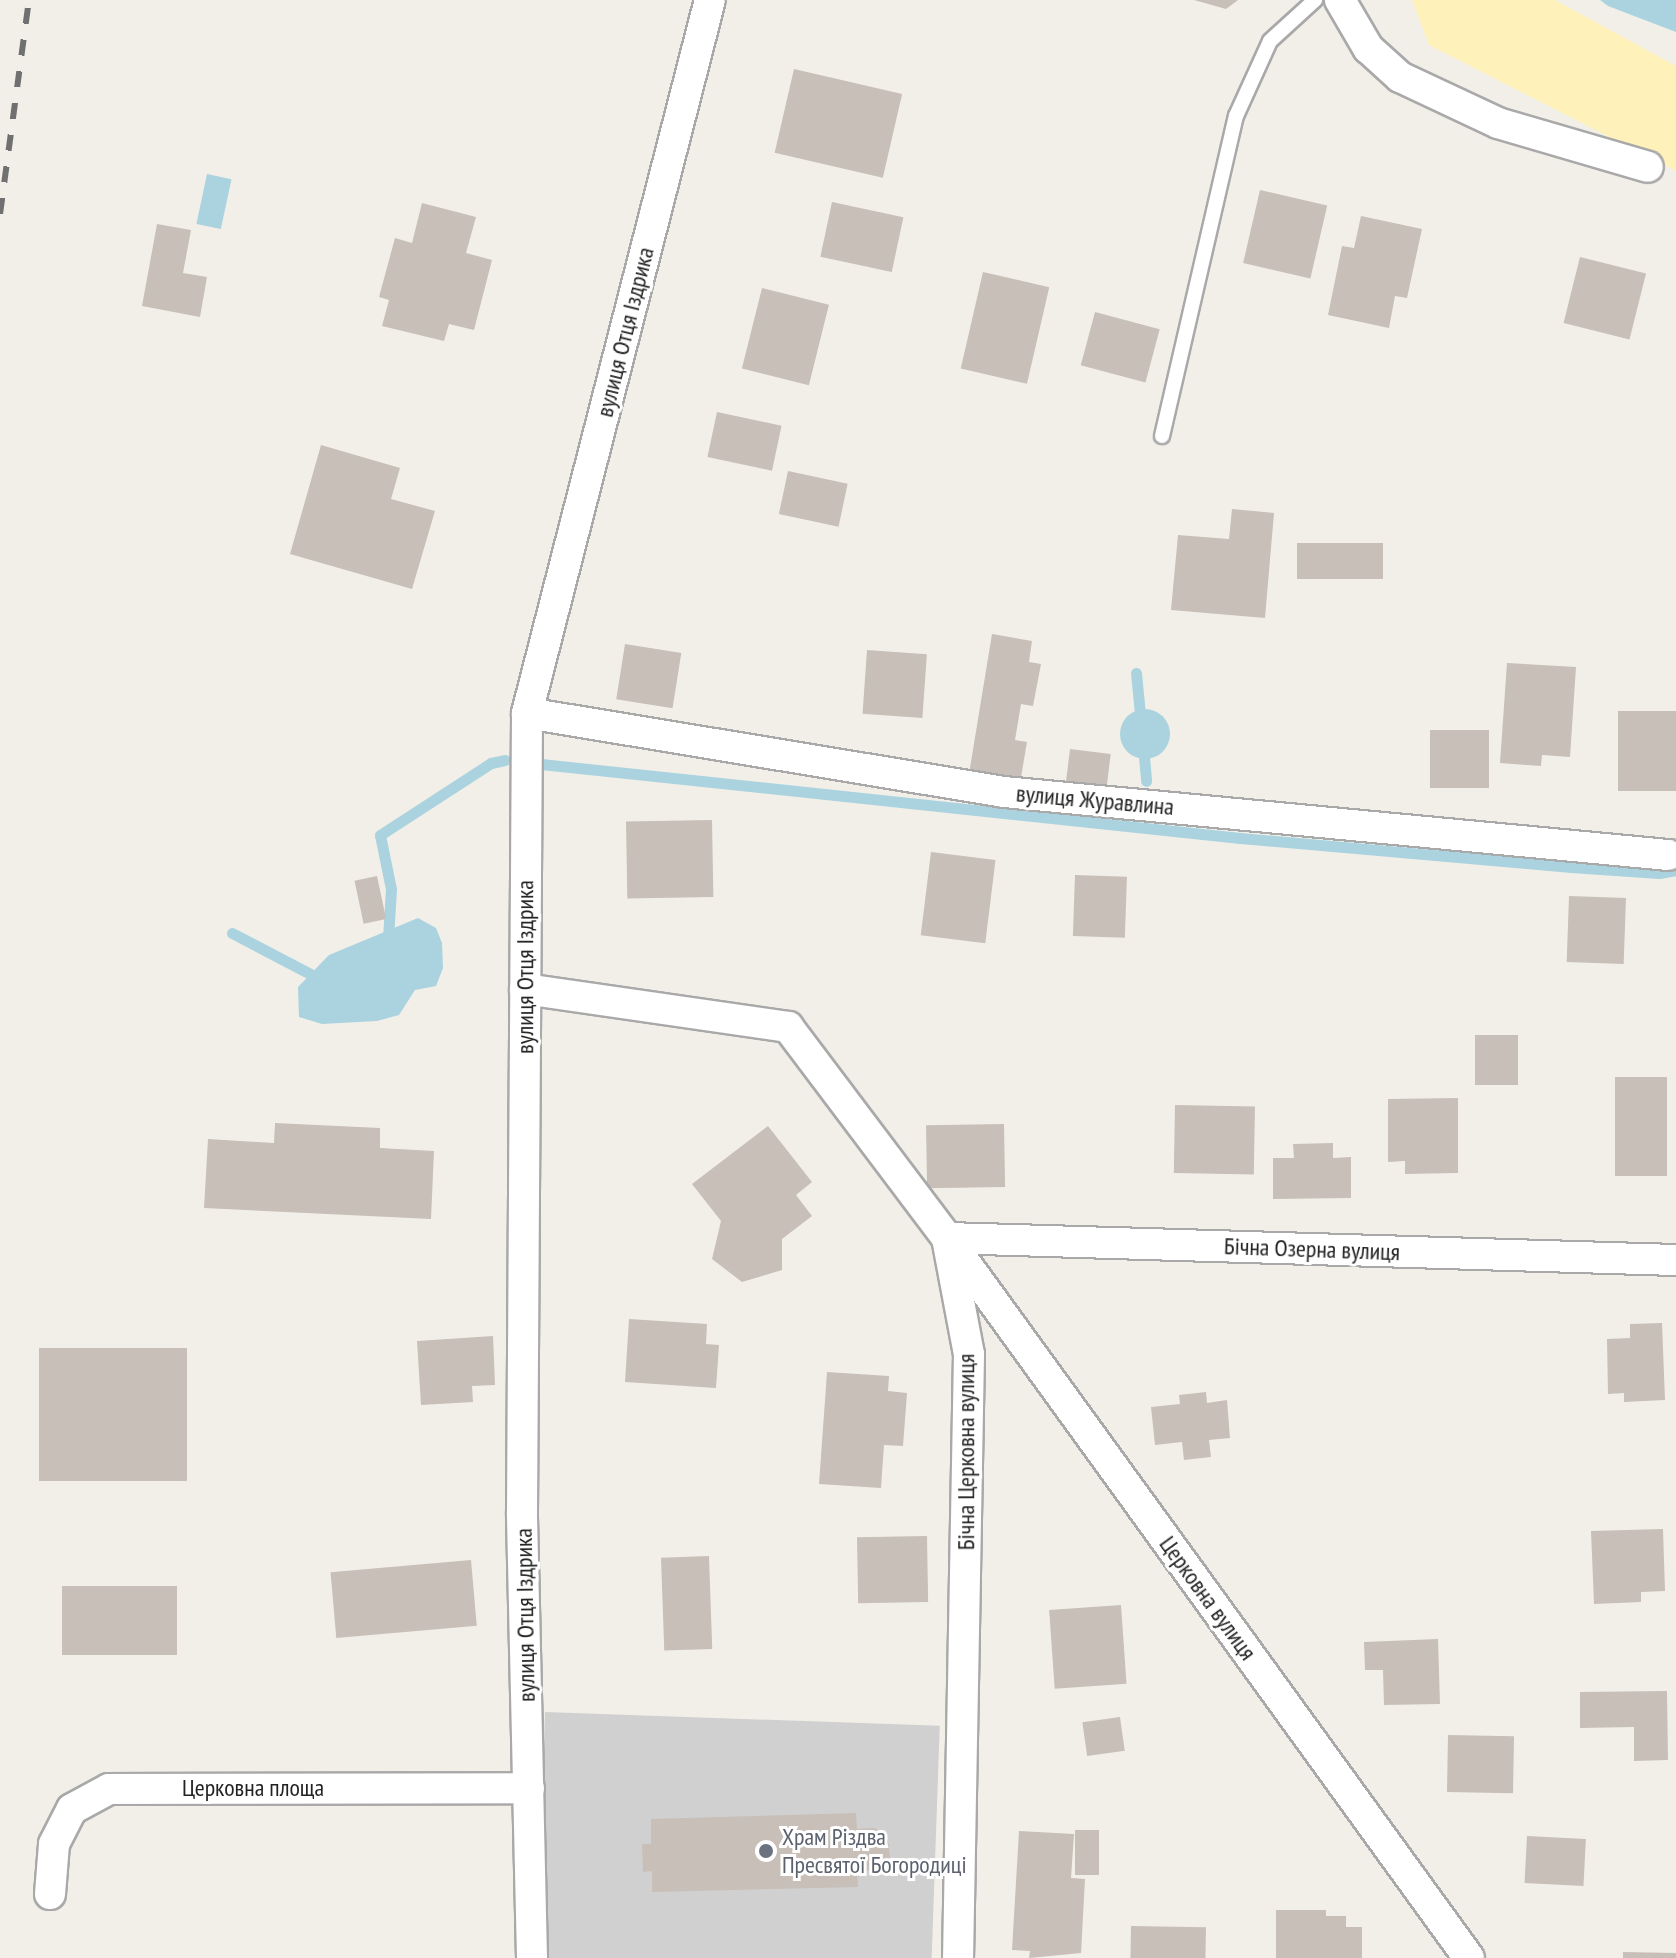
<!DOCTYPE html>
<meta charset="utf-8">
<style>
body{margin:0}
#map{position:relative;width:1676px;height:1958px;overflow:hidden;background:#f2efe9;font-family:"PT Sans Narrow",sans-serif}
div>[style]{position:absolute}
.religious>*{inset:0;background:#d0d0d0;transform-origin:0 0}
.sand>*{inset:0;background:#fff1ba}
.water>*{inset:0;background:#aad3df;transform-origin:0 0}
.round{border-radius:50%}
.stream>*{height:11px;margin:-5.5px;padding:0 5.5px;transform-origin:5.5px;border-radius:5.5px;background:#aad3df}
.building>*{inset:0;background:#c7bfb8;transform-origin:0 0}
.roads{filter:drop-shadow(2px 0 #a9a9a9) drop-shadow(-2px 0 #a9a9a9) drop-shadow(0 2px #a9a9a9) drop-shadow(0 -2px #a9a9a9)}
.service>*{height:14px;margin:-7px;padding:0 7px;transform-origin:7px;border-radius:7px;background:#fff}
.minor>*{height:30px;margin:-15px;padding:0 15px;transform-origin:15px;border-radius:15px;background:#fff}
.rail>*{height:6px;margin-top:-3px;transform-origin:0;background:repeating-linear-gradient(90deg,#707070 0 16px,transparent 0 32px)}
.dots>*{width:22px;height:22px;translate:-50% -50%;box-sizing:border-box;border:4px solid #fff;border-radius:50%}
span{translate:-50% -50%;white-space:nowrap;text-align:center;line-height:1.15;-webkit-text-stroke:6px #fff;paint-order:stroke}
.street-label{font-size:24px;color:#222}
.worship-label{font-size:24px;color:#5b616d}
.left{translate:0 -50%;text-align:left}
</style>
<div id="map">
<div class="religious">
<i style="left:545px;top:1712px;width:395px;height:246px;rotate:2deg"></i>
</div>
<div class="sand">
<i style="clip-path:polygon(1412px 0,1555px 0,1676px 66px,1676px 171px,1429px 45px)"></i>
</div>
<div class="water">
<i style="clip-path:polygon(1600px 0,1676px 0,1676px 32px,1608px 6px)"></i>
<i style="left:207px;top:174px;width:25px;height:51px;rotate:12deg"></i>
<i class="round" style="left:1120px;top:709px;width:50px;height:50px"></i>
<i style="clip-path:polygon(418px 918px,436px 928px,442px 943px,443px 968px,436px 986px,415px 990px,399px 1015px,377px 1021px,322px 1024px,299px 1017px,298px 987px,329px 955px)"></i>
</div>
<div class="stream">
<i style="left:1136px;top:673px;width:51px;rotate:84.4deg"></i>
<i style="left:1143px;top:745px;width:36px;rotate:85deg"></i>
<i style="left:541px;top:764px;width:703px;rotate:6.04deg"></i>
<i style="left:1240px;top:838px;width:332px;rotate:5deg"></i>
<i style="left:1571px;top:867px;width:88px;rotate:3.9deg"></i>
<i style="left:1659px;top:873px;width:17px;rotate:-10deg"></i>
<i style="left:232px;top:933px;width:99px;rotate:27.6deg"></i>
<i style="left:388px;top:939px;width:50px;rotate:-86.6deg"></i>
<i style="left:391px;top:889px;width:55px;rotate:-101.5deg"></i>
<i style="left:380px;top:835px;width:132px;rotate:-33deg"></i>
<i style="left:491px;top:763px;width:14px;rotate:-12deg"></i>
</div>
<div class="building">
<i style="clip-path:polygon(1194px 0,1238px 0,1226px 9px)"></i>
<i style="left:794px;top:69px;width:111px;height:86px;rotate:13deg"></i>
<i style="left:1260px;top:190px;width:69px;height:75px;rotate:13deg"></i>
<i style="left:832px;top:202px;width:73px;height:56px;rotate:12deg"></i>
<i style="clip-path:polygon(422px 203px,476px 217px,466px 253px,492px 260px,474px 330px,449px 324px,444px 341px,382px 326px,389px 300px,379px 297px,395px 238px,412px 243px)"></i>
<i style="clip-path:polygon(1361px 216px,1422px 229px,1407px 298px,1395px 296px,1389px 328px,1328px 315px,1342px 246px,1354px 248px)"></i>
<i style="clip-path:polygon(157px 224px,191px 230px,183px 273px,207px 277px,200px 317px,142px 306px)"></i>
<i style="left:1580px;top:257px;width:68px;height:68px;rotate:14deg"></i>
<i style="left:983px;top:272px;width:68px;height:99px;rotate:13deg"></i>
<i style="left:762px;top:288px;width:69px;height:83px;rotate:14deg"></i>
<i style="left:1095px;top:312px;width:67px;height:55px;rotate:15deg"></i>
<i style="left:717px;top:412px;width:66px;height:46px;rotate:12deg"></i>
<i style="clip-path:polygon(321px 445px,400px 468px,391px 499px,435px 511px,412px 589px,290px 554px)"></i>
<i style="left:788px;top:471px;width:61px;height:44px;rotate:12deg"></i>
<i style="clip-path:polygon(1232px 509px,1274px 513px,1265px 618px,1171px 610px,1178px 535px,1229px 539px)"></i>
<i style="left:1297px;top:543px;width:86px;height:36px"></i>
<i style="clip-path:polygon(992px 634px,1032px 641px,1029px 662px,1041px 664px,1033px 706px,1021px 704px,1015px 740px,1027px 742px,1019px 789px,968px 780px)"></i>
<i style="left:625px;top:644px;width:57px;height:56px;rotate:9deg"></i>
<i style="left:867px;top:650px;width:60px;height:64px;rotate:4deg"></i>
<i style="clip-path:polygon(1507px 663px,1576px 667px,1570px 757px,1542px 755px,1541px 766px,1500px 763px)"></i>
<i style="left:1676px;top:711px;width:80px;height:58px;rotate:90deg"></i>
<i style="left:1430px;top:730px;width:59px;height:58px"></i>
<i style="left:1070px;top:749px;width:41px;height:34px;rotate:7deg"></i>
<i style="left:712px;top:820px;width:77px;height:86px;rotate:89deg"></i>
<i style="left:931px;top:852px;width:65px;height:84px;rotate:7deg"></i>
<i style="left:1075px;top:875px;width:52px;height:61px;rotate:2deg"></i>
<i style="left:377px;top:876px;width:44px;height:23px;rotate:78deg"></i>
<i style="left:1569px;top:896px;width:57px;height:66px;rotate:2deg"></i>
<i style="left:1475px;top:1035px;width:43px;height:50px"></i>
<i style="left:1667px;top:1077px;width:99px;height:52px;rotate:90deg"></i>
<i style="clip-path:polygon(1458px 1098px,1458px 1173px,1405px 1174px,1405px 1161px,1388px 1162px,1388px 1099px)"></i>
<i style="left:1175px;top:1105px;width:80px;height:68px;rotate:1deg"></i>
<i style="clip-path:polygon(275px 1123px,380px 1128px,380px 1148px,434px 1151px,431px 1219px,204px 1208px,208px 1139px,274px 1143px)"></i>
<i style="left:1004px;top:1124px;width:63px;height:78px;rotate:89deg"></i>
<i style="clip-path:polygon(768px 1126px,812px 1182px,796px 1195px,812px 1216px,782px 1239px,782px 1270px,742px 1282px,712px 1259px,721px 1221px,692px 1184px)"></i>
<i style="clip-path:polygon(1333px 1143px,1333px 1158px,1351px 1157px,1351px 1198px,1273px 1199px,1273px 1158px,1294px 1158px,1293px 1144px)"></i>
<i style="clip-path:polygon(629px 1319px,707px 1324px,706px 1344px,719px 1345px,716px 1388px,625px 1382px)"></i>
<i style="clip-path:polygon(1662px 1323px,1665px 1400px,1624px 1402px,1624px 1393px,1608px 1394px,1607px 1339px,1630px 1338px,1630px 1324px)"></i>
<i style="clip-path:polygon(493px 1336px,495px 1385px,472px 1386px,473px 1402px,421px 1405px,417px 1341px)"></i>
<i style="left:187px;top:1348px;width:133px;height:148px;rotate:90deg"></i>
<i style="clip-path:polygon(827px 1372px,889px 1376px,888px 1391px,907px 1393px,903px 1446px,884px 1445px,881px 1488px,819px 1484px)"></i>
<i style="clip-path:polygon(1206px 1392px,1207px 1403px,1227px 1400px,1230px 1438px,1209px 1440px,1211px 1457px,1184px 1460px,1182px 1442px,1155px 1445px,1151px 1407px,1180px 1404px,1179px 1395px)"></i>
<i style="clip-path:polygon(1663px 1529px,1665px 1591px,1641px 1592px,1641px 1602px,1594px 1604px,1591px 1531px)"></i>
<i style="left:927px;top:1536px;width:66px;height:70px;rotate:89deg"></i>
<i style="left:709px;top:1556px;width:93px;height:48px;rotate:88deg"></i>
<i style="left:471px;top:1560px;width:66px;height:141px;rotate:85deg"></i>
<i style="left:62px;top:1586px;width:115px;height:69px"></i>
<i style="left:1121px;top:1605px;width:79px;height:72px;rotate:86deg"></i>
<i style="clip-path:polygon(1438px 1639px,1440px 1704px,1384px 1705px,1383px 1670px,1365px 1670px,1364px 1642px)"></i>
<i style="clip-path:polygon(1667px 1691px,1668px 1760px,1634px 1761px,1634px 1727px,1580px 1728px,1580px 1692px)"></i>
<i style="left:1120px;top:1717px;width:34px;height:38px;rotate:82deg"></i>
<i style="left:1448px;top:1735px;width:66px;height:57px;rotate:1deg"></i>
<i style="clip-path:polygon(856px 1813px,857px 1829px,875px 1828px,888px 1840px,890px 1857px,876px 1870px,857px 1871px,858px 1887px,652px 1892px,652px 1871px,643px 1872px,642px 1844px,651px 1844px,651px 1819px)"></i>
<i style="left:1075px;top:1830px;width:24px;height:45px"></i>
<i style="clip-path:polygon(1019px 1831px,1074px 1834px,1071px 1878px,1085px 1879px,1081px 1953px,1029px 1958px,1030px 1951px,1012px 1950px)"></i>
<i style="left:1527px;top:1836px;width:59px;height:47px;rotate:3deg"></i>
<i style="clip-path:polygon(1276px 1910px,1326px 1910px,1326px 1916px,1346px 1916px,1346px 1927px,1362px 1927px,1362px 1958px,1276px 1958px)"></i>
<i style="left:1131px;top:1926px;width:75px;height:32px;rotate:1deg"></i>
<i style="clip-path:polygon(1623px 1952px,1676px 1953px,1676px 1958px,1623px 1958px)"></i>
</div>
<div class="roads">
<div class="service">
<i style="left:1162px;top:436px;width:328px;rotate:-77deg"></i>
<i style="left:1236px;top:116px;width:82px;rotate:-65.6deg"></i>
<i style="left:1270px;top:41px;width:61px;rotate:-42.3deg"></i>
</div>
<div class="minor">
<i style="left:1340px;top:0;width:56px;rotate:59.7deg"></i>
<i style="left:1368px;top:48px;width:43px;rotate:42.2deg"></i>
<i style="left:1400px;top:77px;width:108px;rotate:25.1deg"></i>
<i style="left:1498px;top:123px;width:156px;rotate:16.3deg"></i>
<i style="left:527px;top:713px;width:483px;rotate:9.4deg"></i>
<i style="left:1004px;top:792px;width:667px;rotate:5.42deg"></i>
<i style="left:525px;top:989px;width:266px;rotate:8.2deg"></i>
<i style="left:788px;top:1027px;width:264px;rotate:53deg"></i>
<i style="left:947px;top:1238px;width:118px;rotate:79.3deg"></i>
<i style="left:969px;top:1354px;width:604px;rotate:91.04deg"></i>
<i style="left:947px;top:1238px;width:729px;rotate:1.73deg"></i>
<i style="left:953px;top:1246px;width:879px;rotate:54.07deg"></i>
<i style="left:50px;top:1894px;width:50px;rotate:-85.4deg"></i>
<i style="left:54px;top:1844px;width:39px;rotate:-63deg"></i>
<i style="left:72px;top:1809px;width:42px;rotate:-28.4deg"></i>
<i style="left:109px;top:1789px;width:420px;rotate:-0.1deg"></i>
<i style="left:532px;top:1958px;width:446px;rotate:-91.3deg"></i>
<i style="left:522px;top:1512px;width:799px;rotate:-89.64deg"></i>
<i style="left:527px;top:713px;width:736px;rotate:-75.61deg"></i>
</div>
</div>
<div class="rail">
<i style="left:0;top:214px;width:216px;rotate:-82.3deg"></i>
</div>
<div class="dots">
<i style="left:766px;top:1851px;background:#6b7280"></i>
</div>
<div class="street-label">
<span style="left:625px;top:332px;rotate:-76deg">вулиця Отця Іздрика</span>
<span style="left:1095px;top:800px;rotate:5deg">вулиця Журавлина</span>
<span style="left:525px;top:967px;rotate:-90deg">вулиця Отця Іздрика</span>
<span style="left:1312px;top:1249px;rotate:2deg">Бічна Озерна вулиця</span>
<span style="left:966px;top:1452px;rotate:-90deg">Бічна Церковна вулиця</span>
<span style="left:1208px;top:1598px;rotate:54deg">Церковна вулиця</span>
<span style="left:525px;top:1615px;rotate:-91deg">вулиця Отця Іздрика</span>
<span style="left:253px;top:1788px">Церковна площа</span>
</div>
<div class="worship-label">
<span class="left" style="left:782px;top:1851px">Храм Різдва<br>Пресвятої Богородиці</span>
</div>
</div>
